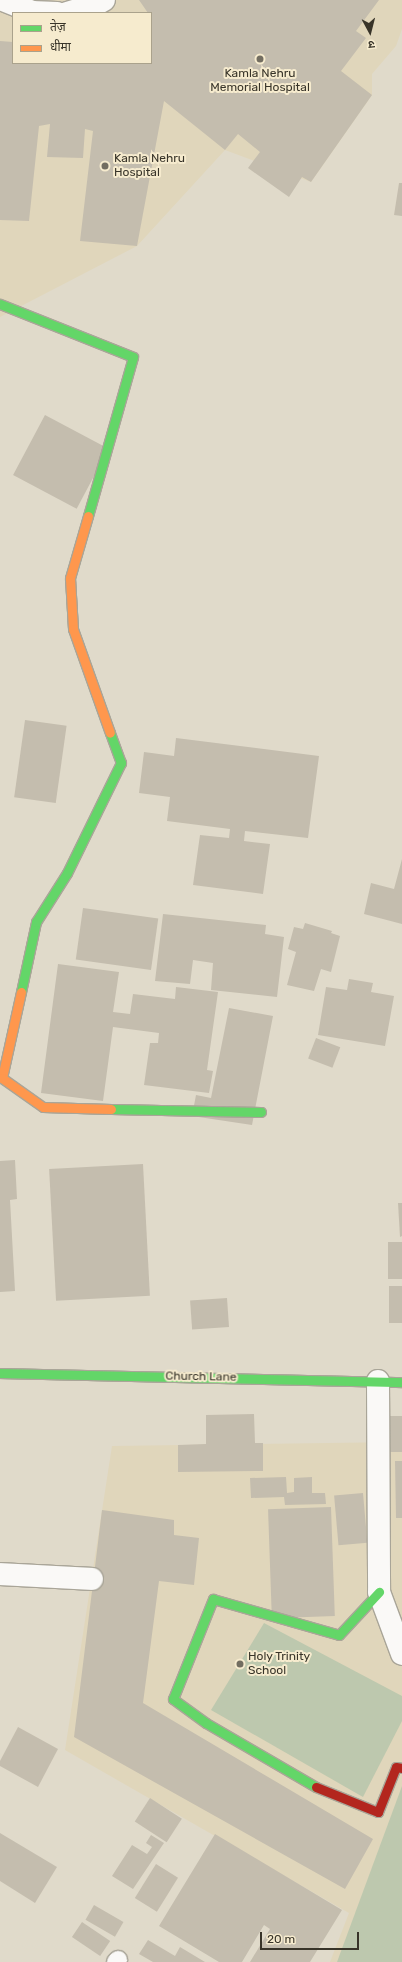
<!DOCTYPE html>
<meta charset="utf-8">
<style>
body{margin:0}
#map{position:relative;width:402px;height:1962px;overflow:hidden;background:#e0daca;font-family:Rubik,"Noto Sans Devanagari",sans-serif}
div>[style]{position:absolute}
.built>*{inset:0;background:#e0d6bb}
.green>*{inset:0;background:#bdc8ae}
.building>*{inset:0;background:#c4bdae;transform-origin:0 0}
.roads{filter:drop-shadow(1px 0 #a9a598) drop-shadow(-1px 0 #a9a598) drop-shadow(0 1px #a9a598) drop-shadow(0 -1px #a9a598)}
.lane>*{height:18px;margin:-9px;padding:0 9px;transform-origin:9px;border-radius:9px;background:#faf9f7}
.street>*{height:22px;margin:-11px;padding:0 11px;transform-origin:11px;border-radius:11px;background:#faf9f7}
.fast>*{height:9px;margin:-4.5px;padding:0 4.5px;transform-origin:4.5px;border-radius:4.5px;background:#63d668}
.slow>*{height:9px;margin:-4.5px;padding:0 4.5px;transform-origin:4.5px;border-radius:4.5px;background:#ff974d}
.jam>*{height:9px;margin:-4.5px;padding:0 4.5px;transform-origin:4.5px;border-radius:4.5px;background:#b3261e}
.dots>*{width:11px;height:11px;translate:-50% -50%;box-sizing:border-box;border:2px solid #f6ebce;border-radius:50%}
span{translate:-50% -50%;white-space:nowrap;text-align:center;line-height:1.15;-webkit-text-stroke:4px #f6ebce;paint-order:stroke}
.poi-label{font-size:12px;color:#383429}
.left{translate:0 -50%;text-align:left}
.street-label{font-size:12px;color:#383429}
.legend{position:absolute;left:12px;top:12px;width:140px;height:52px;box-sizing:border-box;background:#f6ebce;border:1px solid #aaa28c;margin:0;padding:5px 7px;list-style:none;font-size:12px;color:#383429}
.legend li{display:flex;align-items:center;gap:8px;height:20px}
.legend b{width:20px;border:1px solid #aaa28c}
.north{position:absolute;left:350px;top:12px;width:40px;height:40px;-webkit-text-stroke:3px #f6ebce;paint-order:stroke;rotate:173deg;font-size:11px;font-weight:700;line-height:16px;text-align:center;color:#383429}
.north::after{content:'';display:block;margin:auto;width:14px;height:18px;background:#383429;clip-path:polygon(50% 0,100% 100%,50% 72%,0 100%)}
.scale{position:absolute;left:260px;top:1932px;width:99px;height:18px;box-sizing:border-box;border:2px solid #383429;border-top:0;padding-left:5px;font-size:12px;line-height:14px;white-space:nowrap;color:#383429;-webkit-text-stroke:3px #f6ebce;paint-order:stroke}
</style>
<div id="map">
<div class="built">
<i style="clip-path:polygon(evenodd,0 0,402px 0,402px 29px,396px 46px,372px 74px,372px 95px,311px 182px,225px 150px,137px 246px,0 317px,0 0,13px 13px,151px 13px,151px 63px,13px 63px,13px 13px)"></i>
<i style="clip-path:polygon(402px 1442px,402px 1962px,330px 1962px,349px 1913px,65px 1750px,112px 1446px)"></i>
</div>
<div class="green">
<i style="clip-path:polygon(264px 1623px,402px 1696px,402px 1721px,363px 1797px,211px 1710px)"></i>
<i style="clip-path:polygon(402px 1786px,402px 1962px,337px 1962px)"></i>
</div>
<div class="building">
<i style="clip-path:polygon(139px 0,379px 0,356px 31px,366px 38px,341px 71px,372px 95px,311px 182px,302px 177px,289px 197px,248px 168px,260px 152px,238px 134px,225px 150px,164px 101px,137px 246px,80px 241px,93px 131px,85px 129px,83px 158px,47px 157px,50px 124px,39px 126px,29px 221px,0 220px,0 41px,13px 42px,13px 63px,151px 63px,151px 13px,148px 13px)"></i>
<i style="clip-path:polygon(399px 183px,402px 183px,402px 216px,394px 215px)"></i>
<i style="left:45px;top:415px;width:72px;height:68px;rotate:28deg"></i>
<i style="left:25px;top:720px;width:42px;height:78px;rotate:8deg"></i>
<i style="clip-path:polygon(176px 738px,319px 756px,308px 838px,245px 831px,244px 841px,270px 844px,263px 894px,193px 885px,200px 835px,229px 838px,230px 829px,167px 821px,170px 797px,139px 793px,144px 752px,174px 756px)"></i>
<i style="clip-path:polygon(402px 859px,402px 924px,364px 914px,371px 883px,394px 889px)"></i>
<i style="left:83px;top:908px;width:76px;height:52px;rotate:8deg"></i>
<i style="clip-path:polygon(163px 914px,266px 925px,265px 934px,284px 937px,277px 997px,211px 990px,213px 963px,193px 960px,190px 984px,155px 981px)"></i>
<i style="clip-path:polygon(305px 923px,332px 931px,331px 933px,340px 936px,331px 972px,321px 969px,314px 991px,287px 985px,296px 952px,288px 949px,294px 927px,303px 929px)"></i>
<i style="clip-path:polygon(58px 964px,119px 972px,113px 1012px,130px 1014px,133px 994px,175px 999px,176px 987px,218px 992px,207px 1070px,213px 1071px,209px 1093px,144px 1085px,150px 1043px,158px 1043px,159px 1033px,113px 1027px,103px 1101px,41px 1093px)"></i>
<i style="clip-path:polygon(349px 979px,373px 983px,371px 992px,394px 996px,385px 1046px,318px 1035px,326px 987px,347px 990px)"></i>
<i style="clip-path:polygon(229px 1008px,273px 1016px,252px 1125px,192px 1116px,196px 1095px,211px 1098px)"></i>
<i style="left:316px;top:1038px;width:26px;height:22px;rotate:21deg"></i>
<i style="clip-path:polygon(15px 1160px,17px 1199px,10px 1200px,15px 1291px,0 1292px,0 1161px)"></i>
<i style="left:143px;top:1164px;width:132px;height:94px;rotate:87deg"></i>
<i style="clip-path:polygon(398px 1203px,402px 1203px,402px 1236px,400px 1237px)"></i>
<i style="left:388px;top:1242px;width:14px;height:37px"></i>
<i style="left:389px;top:1286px;width:13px;height:37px"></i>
<i style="left:227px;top:1298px;width:29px;height:37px;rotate:86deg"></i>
<i style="clip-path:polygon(254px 1414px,255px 1443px,263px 1443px,263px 1471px,178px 1472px,178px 1445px,206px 1444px,206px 1415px)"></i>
<i style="left:389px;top:1416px;width:13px;height:36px"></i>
<i style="clip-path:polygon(395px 1461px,402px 1461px,402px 1518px,396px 1518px)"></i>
<i style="clip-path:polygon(286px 1477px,287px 1493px,294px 1492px,294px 1478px,312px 1477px,312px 1493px,325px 1493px,326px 1504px,285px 1505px,284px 1497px,251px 1498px,250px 1478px)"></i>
<i style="left:363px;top:1493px;width:50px;height:29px;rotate:85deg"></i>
<i style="left:331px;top:1507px;width:109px;height:63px;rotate:88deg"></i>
<i style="clip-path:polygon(102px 1510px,174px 1520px,174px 1535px,199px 1538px,194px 1585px,159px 1581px,143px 1703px,373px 1839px,345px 1889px,74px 1737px)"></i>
<i style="clip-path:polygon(18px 1727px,58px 1749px,38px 1787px,0 1766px,0 1761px)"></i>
<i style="left:150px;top:1798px;width:38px;height:28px;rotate:33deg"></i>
<i style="clip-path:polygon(0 1833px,57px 1867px,35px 1903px,0 1881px)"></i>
<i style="clip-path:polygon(215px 1834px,342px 1910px,310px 1962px,250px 1962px,270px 1929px,264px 1925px,242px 1962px,219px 1962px,159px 1926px)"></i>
<i style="clip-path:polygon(151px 1835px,164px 1843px,133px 1889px,112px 1876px,132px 1845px,147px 1854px,152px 1847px,146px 1843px)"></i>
<i style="left:156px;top:1864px;width:26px;height:40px;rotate:32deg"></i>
<i style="left:94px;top:1905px;width:34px;height:17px;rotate:30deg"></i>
<i style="left:82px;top:1922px;width:34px;height:18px;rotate:34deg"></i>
<i style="clip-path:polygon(148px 1940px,175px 1956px,180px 1947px,205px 1962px,153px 1962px,139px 1954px)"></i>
</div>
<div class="roads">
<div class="lane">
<i style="left:116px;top:1962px;width:3px;rotate:-45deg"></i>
</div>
<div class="street">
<i style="left:3px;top:0;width:31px;rotate:22deg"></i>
<i style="left:32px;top:12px;width:25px;rotate:2deg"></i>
<i style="left:67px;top:13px;width:31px;rotate:-17deg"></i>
<i style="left:97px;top:4px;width:8px;rotate:-30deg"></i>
<i style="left:378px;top:1381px;width:211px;rotate:89.7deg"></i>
<i style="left:379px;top:1592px;width:66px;rotate:69.6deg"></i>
<i style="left:0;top:1574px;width:92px;rotate:3.1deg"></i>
</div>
<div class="fast">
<i style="left:0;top:304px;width:143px;rotate:21.7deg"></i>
<i style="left:133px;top:357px;width:165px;rotate:105.8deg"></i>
<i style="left:21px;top:992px;width:72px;rotate:-77.9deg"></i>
<i style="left:36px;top:922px;width:58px;rotate:-57.7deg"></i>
<i style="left:67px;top:873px;width:123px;rotate:-63.9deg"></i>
<i style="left:121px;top:763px;width:32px;rotate:-110deg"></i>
<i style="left:111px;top:1109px;width:150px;rotate:1.1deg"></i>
<i style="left:0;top:1373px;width:402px;rotate:1.3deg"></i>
<i style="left:316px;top:1787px;width:127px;rotate:-149.8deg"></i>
<i style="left:206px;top:1723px;width:41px;rotate:-144deg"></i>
<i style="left:173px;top:1699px;width:108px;rotate:-68.2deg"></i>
<i style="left:213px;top:1599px;width:131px;rotate:15.9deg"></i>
<i style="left:339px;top:1635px;width:59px;rotate:-47.1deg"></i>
</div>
<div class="slow">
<i style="left:88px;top:516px;width:65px;rotate:106.2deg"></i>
<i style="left:70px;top:578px;width:51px;rotate:86.6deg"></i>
<i style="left:73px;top:629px;width:110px;rotate:70.4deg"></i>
<i style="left:21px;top:992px;width:88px;rotate:102.5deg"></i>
<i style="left:2px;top:1078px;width:50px;rotate:35.3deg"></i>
<i style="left:43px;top:1107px;width:68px;rotate:1.7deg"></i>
</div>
<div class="jam">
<i style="left:316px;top:1787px;width:67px;rotate:22deg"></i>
<i style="left:378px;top:1812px;width:48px;rotate:-68.2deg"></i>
<i style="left:396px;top:1767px;width:6px;rotate:9deg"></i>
</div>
</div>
<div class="dots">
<i style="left:260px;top:59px;background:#736e61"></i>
<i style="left:105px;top:166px;background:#736e61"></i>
<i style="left:240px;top:1664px;background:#736e61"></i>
</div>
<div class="poi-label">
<span style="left:260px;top:81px">Kamla Nehru<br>Memorial Hospital</span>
<span class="left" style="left:114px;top:166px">Kamla Nehru<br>Hospital</span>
<span class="left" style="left:248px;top:1664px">Holy Trinity<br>School</span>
</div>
<div class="street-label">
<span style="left:201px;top:1377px;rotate:1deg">Church Lane</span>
</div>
<ul class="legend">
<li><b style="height:5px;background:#63d668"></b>तेज़</li>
<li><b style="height:5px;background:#ff974d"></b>धीमा</li>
</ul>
<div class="north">उ</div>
<div class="scale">20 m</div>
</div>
